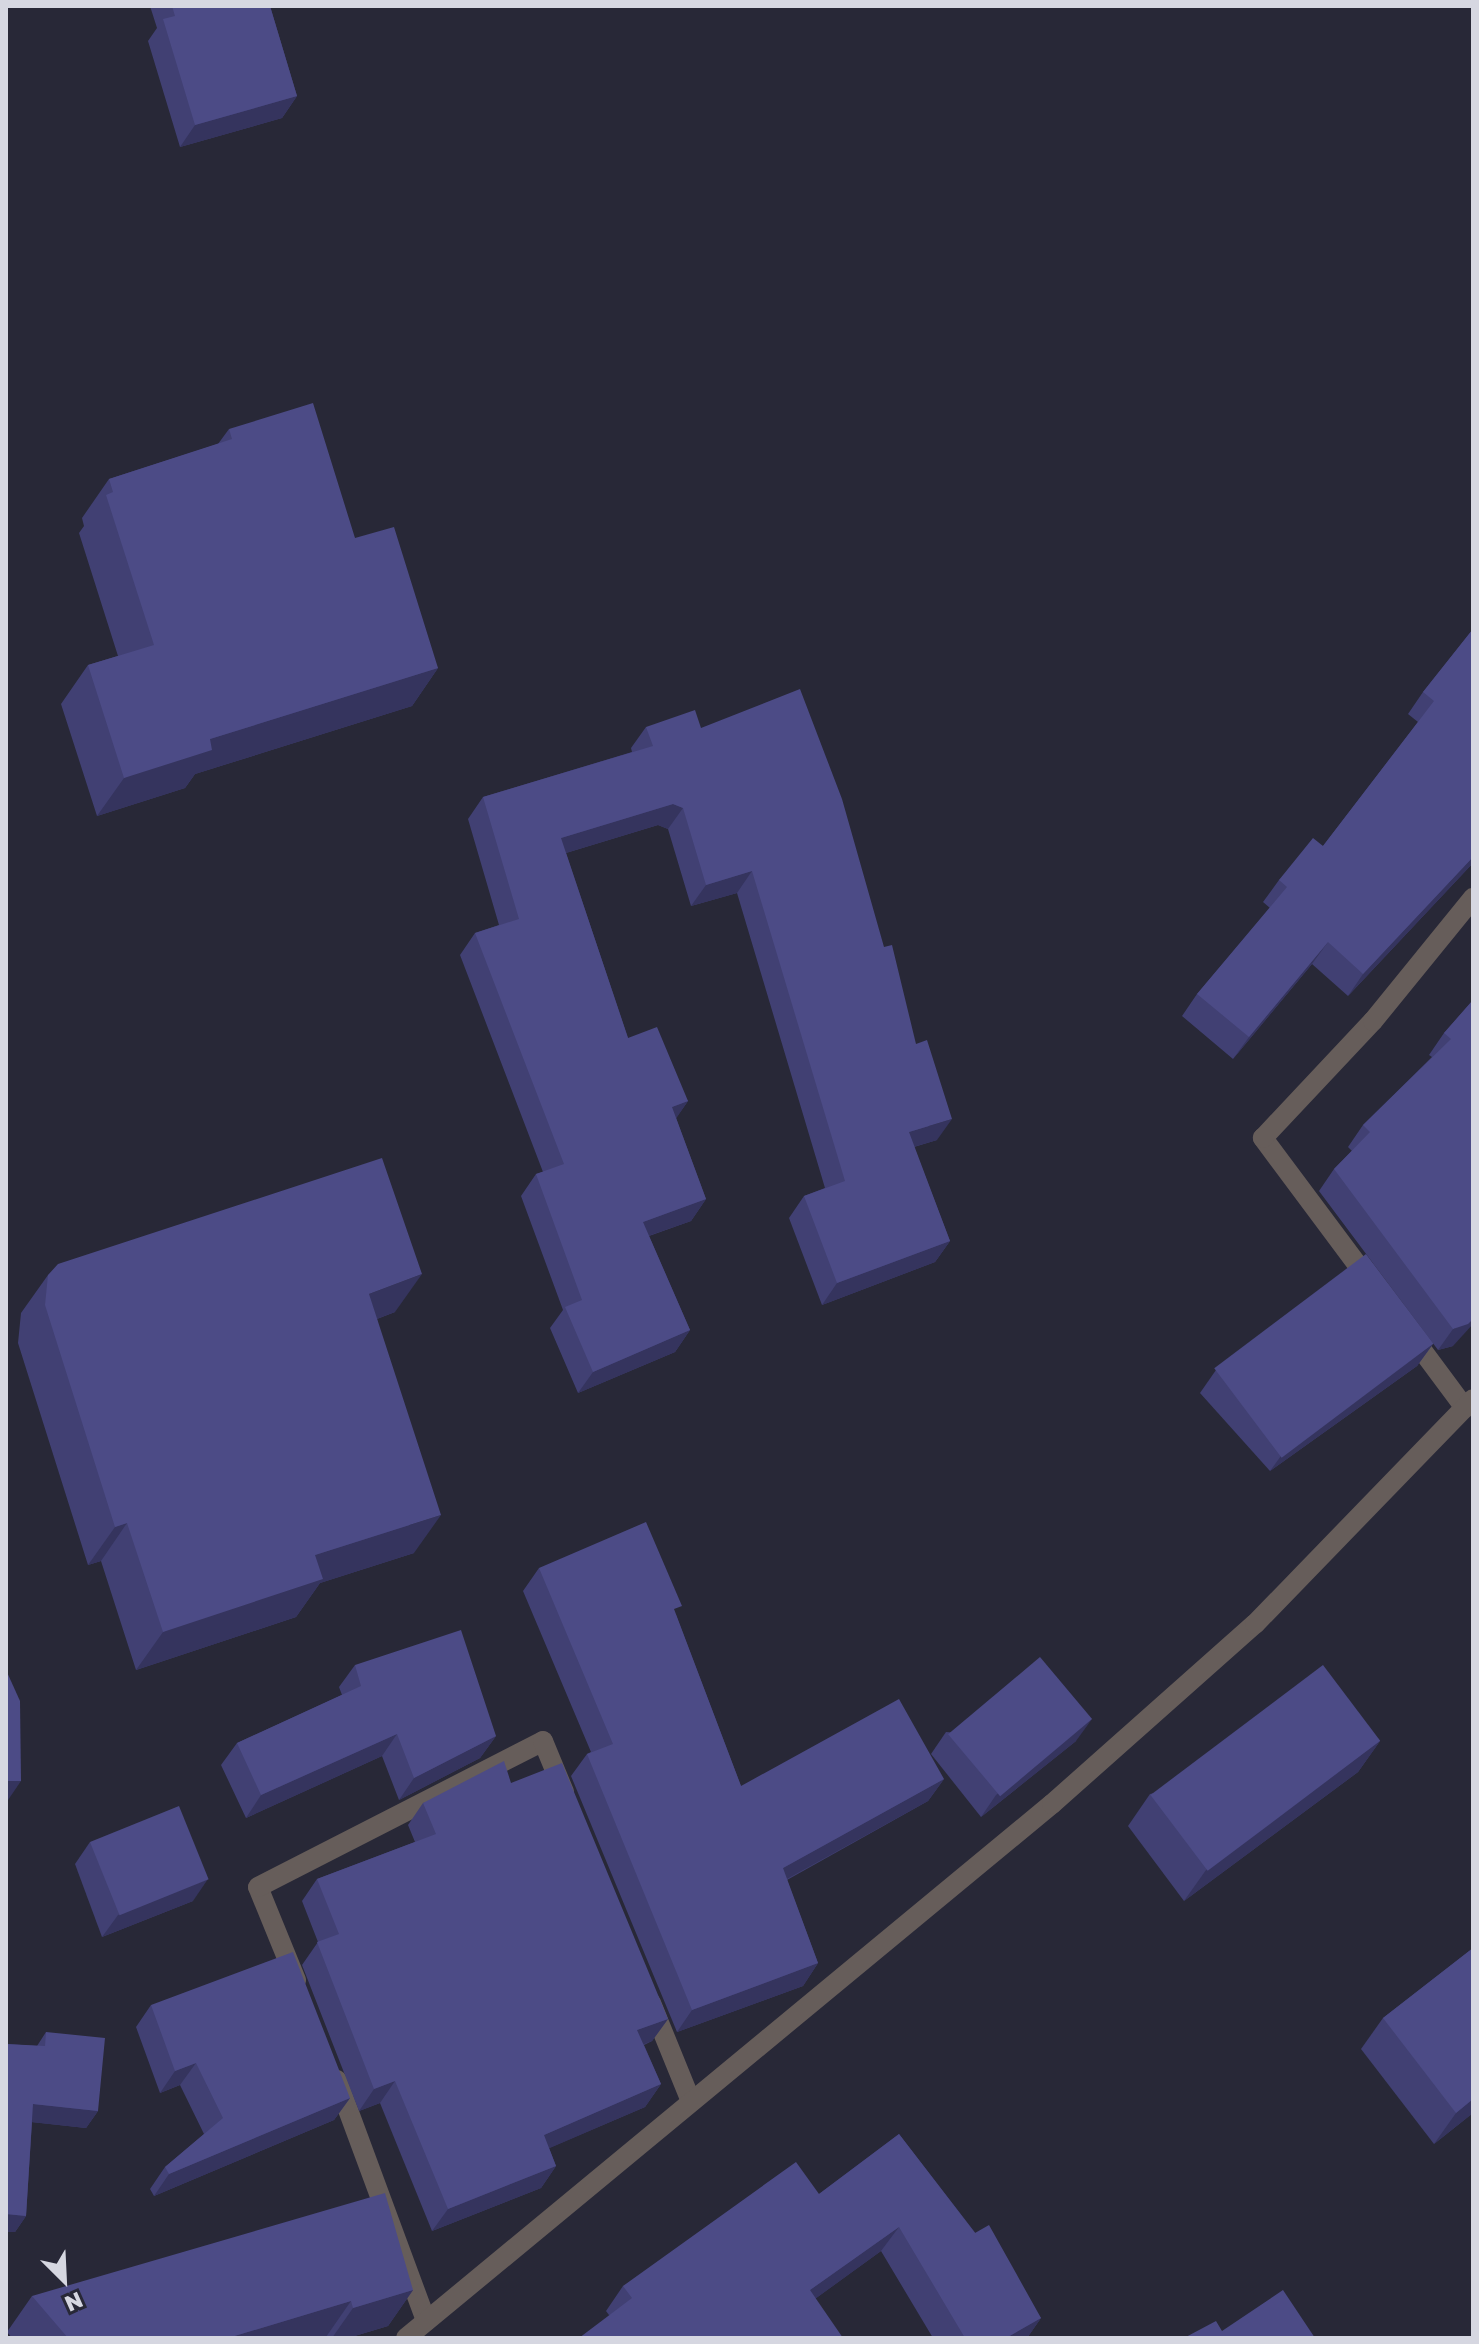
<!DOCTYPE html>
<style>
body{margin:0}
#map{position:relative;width:1479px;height:2344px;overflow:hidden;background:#282837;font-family:"Golos Text",sans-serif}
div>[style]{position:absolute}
.minor>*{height:20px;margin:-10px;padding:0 10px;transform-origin:10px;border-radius:10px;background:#665d5a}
.wall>*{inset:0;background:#414073}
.shaded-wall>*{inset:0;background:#35345e}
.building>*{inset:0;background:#4c4b86;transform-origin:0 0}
span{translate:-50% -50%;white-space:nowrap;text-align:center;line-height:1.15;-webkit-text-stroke:8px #282837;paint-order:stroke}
.frame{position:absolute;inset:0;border:8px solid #d6d7e1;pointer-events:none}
.north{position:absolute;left:24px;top:2240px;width:80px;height:80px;-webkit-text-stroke:6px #282837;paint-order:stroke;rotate:156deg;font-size:22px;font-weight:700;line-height:32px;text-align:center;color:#d6d7e1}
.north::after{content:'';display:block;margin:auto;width:28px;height:36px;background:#d6d7e1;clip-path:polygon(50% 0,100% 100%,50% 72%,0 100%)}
</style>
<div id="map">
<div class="minor">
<i style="left:1371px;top:1283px;width:181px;rotate:-126.7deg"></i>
<i style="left:1263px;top:1138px;width:161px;rotate:-46.8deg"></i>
<i style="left:1373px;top:1021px;width:159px;rotate:-50.9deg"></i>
<i style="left:1410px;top:1334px;width:92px;rotate:53.4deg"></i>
<i style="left:296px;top:1980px;width:100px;rotate:-112.2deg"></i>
<i style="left:258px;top:1887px;width:320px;rotate:-27.1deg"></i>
<i style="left:543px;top:1741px;width:55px;rotate:67.6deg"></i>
<i style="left:651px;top:2003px;width:104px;rotate:67.9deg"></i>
<i style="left:337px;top:2080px;width:257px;rotate:69.7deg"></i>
<i style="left:406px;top:2338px;width:838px;rotate:-39.58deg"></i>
<i style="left:1052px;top:1804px;width:271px;rotate:-41.6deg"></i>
<i style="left:1255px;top:1624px;width:313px;rotate:-45.9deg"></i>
</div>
<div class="wall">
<i style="clip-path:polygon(150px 6px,270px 6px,297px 96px,282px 118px,180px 147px,148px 41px,157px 28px)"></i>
<i style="clip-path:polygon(229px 429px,355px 538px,438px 668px,412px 706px,195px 774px,185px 788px,97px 816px,61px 704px,88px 665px,118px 656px,79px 533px,84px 526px,82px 518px,109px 479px,218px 444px)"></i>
<i style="clip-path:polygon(1473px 629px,1473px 863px,1348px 996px,1312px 964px,1233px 1059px,1182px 1016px,1197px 994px,1270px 908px,1263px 902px,1279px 880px,1323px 846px,1418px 722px,1408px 714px,1423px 692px)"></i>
<i style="clip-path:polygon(646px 727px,701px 728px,937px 1140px,914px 1147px,950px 1241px,935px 1262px,822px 1305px,789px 1218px,804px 1196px,825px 1188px,737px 893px,691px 906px,668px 829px,658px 825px,566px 853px,628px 1038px,688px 1101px,676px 1118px,706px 1199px,691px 1221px,649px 1236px,690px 1330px,675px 1352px,578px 1393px,550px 1328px,563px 1310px,521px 1196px,536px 1174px,543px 1172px,460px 955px,475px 933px,499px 925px,468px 819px,483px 797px,632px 752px,631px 748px)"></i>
<i style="clip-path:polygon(1473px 1000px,1453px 1346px,1438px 1350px,1319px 1191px,1334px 1169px,1352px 1151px,1348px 1147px,1363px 1125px,1432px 1057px,1429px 1055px,1444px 1033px)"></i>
<i style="clip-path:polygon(48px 1275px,395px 1312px,377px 1319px,414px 1553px,320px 1583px,296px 1617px,136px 1670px,101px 1561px,88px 1565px,18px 1343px,21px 1313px)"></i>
<i style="clip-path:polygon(1433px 1344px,1417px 1366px,1270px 1471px,1200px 1393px,1216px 1370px)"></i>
<i style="clip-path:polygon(539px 1568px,676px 1615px,741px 1786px,944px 1779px,928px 1801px,787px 1880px,818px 1963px,803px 1986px,677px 2032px,571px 1776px,587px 1754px,591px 1752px,523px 1591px)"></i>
<i style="clip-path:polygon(355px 1665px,496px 1736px,480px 1758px,399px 1800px,382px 1756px,246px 1818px,221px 1765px,237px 1743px,342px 1695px,339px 1687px)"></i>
<i style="clip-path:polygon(946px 1732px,1076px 1741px,981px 1817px,931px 1754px)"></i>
<i style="clip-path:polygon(1380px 1741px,1358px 1772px,1184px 1901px,1128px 1826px,1150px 1794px)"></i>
<i style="clip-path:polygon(511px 1783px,668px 2019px,652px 2041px,644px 2045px,661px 2084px,645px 2107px,549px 2148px,556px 2166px,541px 2188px,432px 2231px,380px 2103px,359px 2111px,302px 1965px,318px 1942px,302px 1901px,317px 1879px,415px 1842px,408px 1825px,423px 1803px)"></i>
<i style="clip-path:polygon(90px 1842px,193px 1901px,102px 1937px,75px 1864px)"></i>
<i style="clip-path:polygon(1473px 1948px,1473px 2113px,1434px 2144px,1361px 2049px,1383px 2018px)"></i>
<i style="clip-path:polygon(151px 2005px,350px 2098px,334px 2120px,154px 2196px,150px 2189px,165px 2167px,204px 2134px,180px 2085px,160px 2093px,136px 2027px)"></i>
<i style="clip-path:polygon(46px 2032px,98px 2111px,86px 2128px,32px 2122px,26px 2216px,15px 2232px,6px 2232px,6px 2044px,37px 2046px)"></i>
<i style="clip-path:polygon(899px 2134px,1041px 2318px,1027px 2338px,933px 2338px,881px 2251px,816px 2298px,609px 2315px,606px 2311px,623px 2286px,819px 2194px)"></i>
<i style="clip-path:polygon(413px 2290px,388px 2326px,348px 2338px,326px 2338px,326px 2337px,321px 2338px,12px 2338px,7px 2332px,32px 2296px)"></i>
</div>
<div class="shaded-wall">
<i style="clip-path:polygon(297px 96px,282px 118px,180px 147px,195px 125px)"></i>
<i style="clip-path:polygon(438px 668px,412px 706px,195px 774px,185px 788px,97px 816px,124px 778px,210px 739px)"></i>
<i style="clip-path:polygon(673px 804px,683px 808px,668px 829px,658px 825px,546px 859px,561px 838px)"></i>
<i style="clip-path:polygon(1473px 857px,1473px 863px,1348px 996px,1363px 974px)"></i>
<i style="clip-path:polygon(752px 871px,737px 893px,691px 906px,706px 885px)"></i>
<i style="clip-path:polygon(1328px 942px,1312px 964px,1233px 1059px,1249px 1037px)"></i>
<i style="clip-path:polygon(688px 1101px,673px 1123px,672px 1107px)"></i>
<i style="clip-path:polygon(952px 1119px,937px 1140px,893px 1153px,909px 1132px)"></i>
<i style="clip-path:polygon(706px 1199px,691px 1221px,628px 1243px,643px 1222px)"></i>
<i style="clip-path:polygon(950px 1241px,935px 1262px,822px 1305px,837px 1283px)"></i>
<i style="clip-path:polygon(422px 1274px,395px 1312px,342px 1332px,369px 1294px)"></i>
<i style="clip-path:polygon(1473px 1319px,1473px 1324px,1453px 1346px,1438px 1350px,1453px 1329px)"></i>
<i style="clip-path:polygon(690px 1330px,675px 1352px,578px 1393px,593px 1372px)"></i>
<i style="clip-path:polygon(1433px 1344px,1417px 1366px,1270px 1471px,1286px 1449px)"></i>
<i style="clip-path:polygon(441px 1515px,414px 1553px,320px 1583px,296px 1617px,136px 1670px,163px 1632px,315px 1555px)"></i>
<i style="clip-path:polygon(127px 1523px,101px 1561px,88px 1565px,115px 1527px)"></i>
<i style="clip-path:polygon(1092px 1719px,1076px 1741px,981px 1817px,996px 1795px)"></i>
<i style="clip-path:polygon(397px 1734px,382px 1756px,246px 1818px,261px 1795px)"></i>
<i style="clip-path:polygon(496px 1736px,480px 1758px,399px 1800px,414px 1778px)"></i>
<i style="clip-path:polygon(1380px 1741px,1358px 1772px,1184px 1901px,1206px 1870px)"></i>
<i style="clip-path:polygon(944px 1779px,928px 1801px,767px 1890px,783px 1868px)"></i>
<i style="clip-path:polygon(6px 1781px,21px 1781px,6px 1803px)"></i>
<i style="clip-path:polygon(208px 1879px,193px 1901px,102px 1937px,118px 1915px)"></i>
<i style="clip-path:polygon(818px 1963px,803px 1986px,677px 2032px,692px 2010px)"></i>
<i style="clip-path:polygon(668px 2019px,652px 2041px,622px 2053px,637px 2030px)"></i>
<i style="clip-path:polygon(196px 2063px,180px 2085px,160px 2093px,175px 2071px)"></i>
<i style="clip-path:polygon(395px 2081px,380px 2103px,359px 2111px,374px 2089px)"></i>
<i style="clip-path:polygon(661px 2084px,645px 2107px,529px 2157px,544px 2135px)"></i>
<i style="clip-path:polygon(350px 2098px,334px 2120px,154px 2196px,169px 2174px)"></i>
<i style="clip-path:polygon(1473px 2099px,1473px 2113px,1434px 2144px,1456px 2113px)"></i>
<i style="clip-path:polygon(33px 2104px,98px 2111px,86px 2128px,21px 2121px)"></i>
<i style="clip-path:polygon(556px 2166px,541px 2188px,432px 2231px,448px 2209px)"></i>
<i style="clip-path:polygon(6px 2214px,26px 2216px,15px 2232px,6px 2232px)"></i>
<i style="clip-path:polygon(899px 2227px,881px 2251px,793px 2315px,810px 2290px)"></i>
<i style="clip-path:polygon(413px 2290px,388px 2326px,348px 2338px,332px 2338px,353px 2308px)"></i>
<i style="clip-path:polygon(351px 2301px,326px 2337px,321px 2338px,228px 2338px)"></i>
<i style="clip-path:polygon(1041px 2318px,1027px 2338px,1006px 2338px)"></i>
</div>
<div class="building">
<i style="clip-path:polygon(172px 6px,270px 6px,297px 96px,195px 125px,163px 19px,175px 16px)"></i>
<i style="clip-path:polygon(313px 403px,355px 538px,394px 527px,438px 668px,210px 739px,212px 750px,124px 778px,88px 665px,154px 645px,106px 495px,113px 492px,109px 479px,232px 439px,229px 429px)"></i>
<i style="clip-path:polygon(1473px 629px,1473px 857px,1363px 974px,1328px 942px,1249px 1037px,1197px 994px,1287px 887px,1279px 880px,1313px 838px,1323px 846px,1434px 701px,1423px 692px)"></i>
<i style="clip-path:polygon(800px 689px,842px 799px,884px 947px,892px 945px,916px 1044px,927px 1040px,952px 1119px,909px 1132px,950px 1241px,837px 1283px,804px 1196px,845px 1181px,752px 871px,706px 885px,683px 808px,673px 804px,561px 838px,628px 1038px,657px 1027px,688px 1101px,672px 1107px,706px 1199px,643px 1222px,690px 1330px,593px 1372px,565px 1307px,582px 1300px,536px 1174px,564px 1164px,475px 933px,519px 919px,483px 797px,653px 746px,646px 727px,695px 710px,701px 728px)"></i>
<i style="clip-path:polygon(1473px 1000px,1473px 1319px,1468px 1324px,1453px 1329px,1334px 1169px,1370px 1132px,1363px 1125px,1451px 1039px,1444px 1033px)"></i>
<i style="clip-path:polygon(382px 1158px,422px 1274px,369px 1294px,441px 1515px,315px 1555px,323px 1579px,163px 1632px,127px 1523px,115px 1527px,45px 1305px,48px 1275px,58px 1264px)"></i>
<i style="left:1366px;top:1254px;width:112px;height:190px;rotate:53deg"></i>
<i style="clip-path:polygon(646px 1522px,682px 1606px,674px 1609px,741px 1786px,899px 1699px,944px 1779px,783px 1868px,818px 1963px,692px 2010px,587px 1754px,613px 1744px,539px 1568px)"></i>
<i style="clip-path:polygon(461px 1630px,496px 1736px,414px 1778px,397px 1734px,261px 1795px,237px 1743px,361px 1686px,355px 1665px)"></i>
<i style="left:1040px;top:1657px;width:81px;height:120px;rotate:50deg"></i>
<i style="left:1323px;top:1665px;width:95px;height:216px;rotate:53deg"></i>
<i style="clip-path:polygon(6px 1670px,20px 1701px,21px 1781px,6px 1781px)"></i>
<i style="clip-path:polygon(504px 1761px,511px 1783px,562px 1763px,668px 2019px,637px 2030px,661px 2084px,544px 2135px,556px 2166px,448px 2209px,395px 2081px,374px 2089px,317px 1942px,339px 1934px,317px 1879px,436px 1834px,423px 1803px)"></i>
<i style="left:179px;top:1806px;width:79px;height:96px;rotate:68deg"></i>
<i style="clip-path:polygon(1473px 1948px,1473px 2099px,1456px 2113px,1383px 2018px)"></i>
<i style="clip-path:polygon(293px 1952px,350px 2098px,169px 2174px,165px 2167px,223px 2118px,196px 2063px,175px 2071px,151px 2005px)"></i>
<i style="clip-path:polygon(46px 2032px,105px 2038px,98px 2111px,33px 2104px,26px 2216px,6px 2214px,6px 2044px,45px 2046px)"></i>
<i style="clip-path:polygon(899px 2134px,975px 2233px,989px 2225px,1041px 2318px,1006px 2338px,965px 2338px,899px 2227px,810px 2290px,843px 2338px,579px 2338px,632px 2298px,623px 2286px,796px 2162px,819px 2194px)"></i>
<i style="clip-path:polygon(385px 2193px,413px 2290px,353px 2308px,351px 2301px,228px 2338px,68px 2338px,32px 2296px)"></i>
<i style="clip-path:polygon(1283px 2290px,1315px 2338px,1184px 2338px,1216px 2321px,1222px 2331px)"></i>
</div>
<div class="frame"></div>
<div class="north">N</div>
</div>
